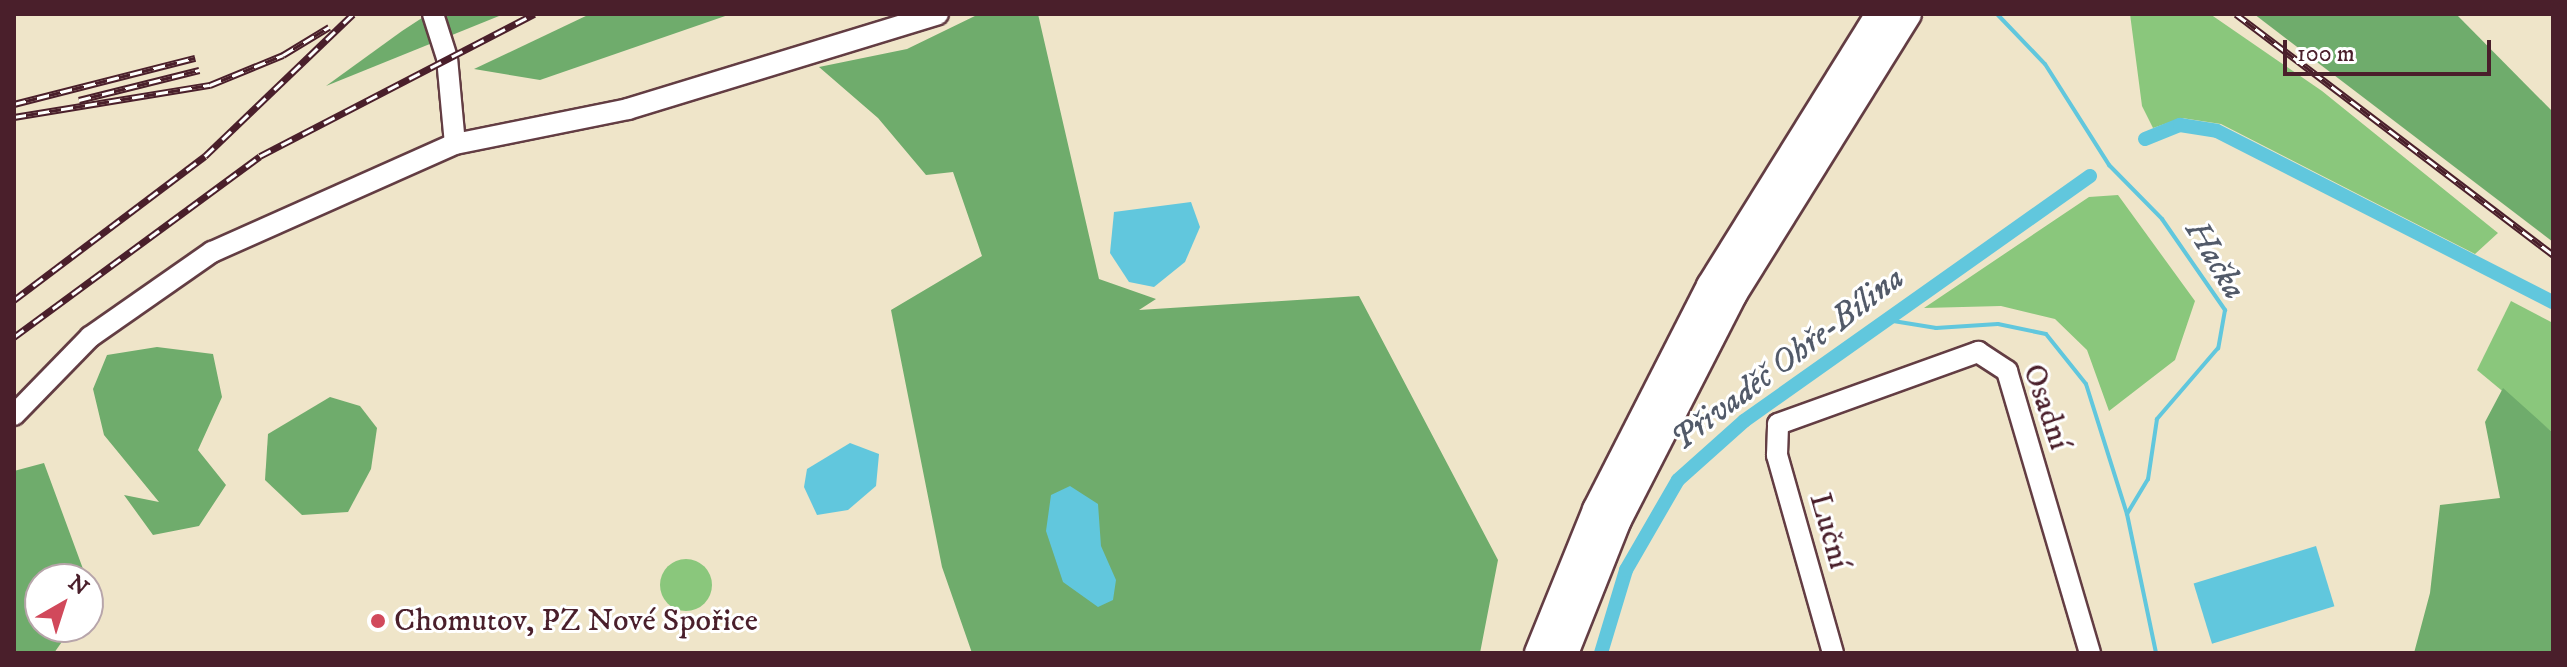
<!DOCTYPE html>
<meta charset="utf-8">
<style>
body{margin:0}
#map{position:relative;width:2567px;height:667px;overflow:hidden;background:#efe5c9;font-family:"IM FELL DW Pica",serif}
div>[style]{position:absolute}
.green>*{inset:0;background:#8ac77c}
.round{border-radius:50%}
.forest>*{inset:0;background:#6fac6c}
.water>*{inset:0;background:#61c7dd;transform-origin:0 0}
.stream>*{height:4px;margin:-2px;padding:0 2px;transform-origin:2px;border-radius:2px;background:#61c7dd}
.canal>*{height:14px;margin:-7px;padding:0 7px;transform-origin:7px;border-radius:7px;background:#61c7dd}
.roads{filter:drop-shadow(2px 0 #633d43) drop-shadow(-2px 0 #633d43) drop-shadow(0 2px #633d43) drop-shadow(0 -2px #633d43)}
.minor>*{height:20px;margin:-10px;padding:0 10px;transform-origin:10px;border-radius:10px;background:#fff}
.highway>*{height:28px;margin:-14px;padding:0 14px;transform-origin:14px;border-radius:14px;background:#fff}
.rail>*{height:7px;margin-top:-3.5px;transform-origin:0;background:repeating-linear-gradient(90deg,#fff 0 12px,#4a1f2b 0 24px);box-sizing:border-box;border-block:2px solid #4a1f2b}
.dots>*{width:22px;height:22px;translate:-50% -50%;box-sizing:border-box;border:4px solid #fff;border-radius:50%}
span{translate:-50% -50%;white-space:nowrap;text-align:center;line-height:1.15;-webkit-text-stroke:6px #fff;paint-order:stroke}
.street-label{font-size:32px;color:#4a1f2b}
.poi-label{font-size:32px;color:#4a1f2b}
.left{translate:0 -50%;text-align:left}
.water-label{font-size:34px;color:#525a69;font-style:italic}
.frame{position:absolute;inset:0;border:16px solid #4a1f2b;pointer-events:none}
.north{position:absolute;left:24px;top:563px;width:80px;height:80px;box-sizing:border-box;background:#fff;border:2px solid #b7a5aa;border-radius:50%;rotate:39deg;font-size:22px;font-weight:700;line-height:32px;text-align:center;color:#4a1f2b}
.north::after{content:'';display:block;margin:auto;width:28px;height:36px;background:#d1495b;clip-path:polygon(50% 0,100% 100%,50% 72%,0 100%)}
.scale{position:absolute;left:2283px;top:40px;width:208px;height:36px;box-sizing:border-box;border:4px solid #4a1f2b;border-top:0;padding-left:10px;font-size:24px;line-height:28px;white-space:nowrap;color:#4a1f2b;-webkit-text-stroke:6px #fff;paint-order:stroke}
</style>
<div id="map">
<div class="green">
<i style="clip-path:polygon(2130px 14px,2210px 14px,2322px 91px,2498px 233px,2475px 254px,2221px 124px,2182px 118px,2153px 128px,2142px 106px)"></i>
<i style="clip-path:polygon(2118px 195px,2195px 301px,2175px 360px,2109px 411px,2087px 350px,2055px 319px,2001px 306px,1924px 308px,2089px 197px)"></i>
<i style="clip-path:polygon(2511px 301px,2553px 323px,2553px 433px,2477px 370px)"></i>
<i class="round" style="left:660px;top:559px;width:52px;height:52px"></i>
</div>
<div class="forest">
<i style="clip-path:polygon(428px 14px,504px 14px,326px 86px,402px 31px)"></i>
<i style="clip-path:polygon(590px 14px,731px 14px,540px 80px,474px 69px)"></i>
<i style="clip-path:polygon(979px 14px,1038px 14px,1099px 279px,1156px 299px,1139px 310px,1359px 296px,1498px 560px,1480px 653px,972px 653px,942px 567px,891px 310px,982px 256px,953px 172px,926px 175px,878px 118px,819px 67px,907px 49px)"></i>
<i style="clip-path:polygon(2254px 14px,2456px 14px,2553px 112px,2553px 242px)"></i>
<i style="clip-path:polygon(157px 347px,213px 354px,222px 397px,198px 450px,226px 485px,199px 526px,153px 535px,124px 495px,159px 502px,104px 435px,93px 389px,107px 355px)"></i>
<i style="clip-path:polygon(2503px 388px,2553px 433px,2553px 653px,2414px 653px,2430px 593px,2440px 505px,2500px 498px,2485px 422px)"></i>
<i style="clip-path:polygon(330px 397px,360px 406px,377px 428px,371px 469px,348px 512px,302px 515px,265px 480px,268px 434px)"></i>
<i style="clip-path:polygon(44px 463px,86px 577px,40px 579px,40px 627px,69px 627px,66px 636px,54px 653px,14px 653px,14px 471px)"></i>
</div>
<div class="water">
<i style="clip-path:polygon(1191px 202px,1200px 227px,1185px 262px,1154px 287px,1129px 282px,1110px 253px,1114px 212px)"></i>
<i style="clip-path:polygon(850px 443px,879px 454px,876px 486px,848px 510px,817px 515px,804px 487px,807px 469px)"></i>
<i style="clip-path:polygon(1070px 486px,1098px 504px,1101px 546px,1116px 580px,1113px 600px,1098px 607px,1063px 582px,1046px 531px,1051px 495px)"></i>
<i style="left:2316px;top:546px;width:63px;height:128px;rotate:73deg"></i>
</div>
<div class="stream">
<i style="left:1997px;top:14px;width:69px;rotate:46.2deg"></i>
<i style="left:2045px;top:64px;width:120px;rotate:57.6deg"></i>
<i style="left:2109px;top:165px;width:76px;rotate:45.5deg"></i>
<i style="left:2162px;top:219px;width:111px;rotate:55.3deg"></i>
<i style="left:2225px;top:310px;width:39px;rotate:100deg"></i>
<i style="left:2218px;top:348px;width:94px;rotate:130.7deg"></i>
<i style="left:2157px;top:419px;width:61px;rotate:98.5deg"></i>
<i style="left:2148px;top:479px;width:41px;rotate:121deg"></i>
<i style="left:2127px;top:514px;width:142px;rotate:78.2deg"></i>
<i style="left:1887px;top:320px;width:50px;rotate:9.3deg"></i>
<i style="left:1936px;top:328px;width:62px;rotate:-3.7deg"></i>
<i style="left:1998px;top:324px;width:49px;rotate:11.8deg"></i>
<i style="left:2046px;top:334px;width:64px;rotate:51.3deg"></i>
<i style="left:2086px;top:384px;width:136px;rotate:72.5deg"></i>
</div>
<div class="canal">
<i style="left:2145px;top:139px;width:38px;rotate:-22deg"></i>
<i style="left:2180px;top:125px;width:37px;rotate:9deg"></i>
<i style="left:2217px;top:131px;width:377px;rotate:27deg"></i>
<i style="left:1601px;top:653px;width:87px;rotate:-73.2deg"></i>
<i style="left:1626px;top:570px;width:104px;rotate:-60deg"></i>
<i style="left:1678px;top:480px;width:89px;rotate:-41.8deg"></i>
<i style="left:1744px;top:421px;width:424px;rotate:-35.3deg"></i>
</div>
<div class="roads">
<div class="minor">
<i style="left:433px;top:14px;width:46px;rotate:72.3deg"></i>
<i style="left:447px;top:58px;width:86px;rotate:84.7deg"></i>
<i style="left:14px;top:415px;width:109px;rotate:-45.7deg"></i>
<i style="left:90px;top:337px;width:149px;rotate:-34.9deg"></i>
<i style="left:212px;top:252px;width:266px;rotate:-24deg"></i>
<i style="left:455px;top:144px;width:177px;rotate:-11.4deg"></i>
<i style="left:628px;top:109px;width:324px;rotate:-17deg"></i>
<i style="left:1833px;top:653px;width:206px;rotate:-105.8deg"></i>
<i style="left:1777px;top:455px;width:31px;rotate:-88deg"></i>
<i style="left:1778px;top:424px;width:213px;rotate:-19.8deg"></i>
<i style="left:1978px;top:352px;width:35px;rotate:33deg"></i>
<i style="left:2007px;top:371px;width:294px;rotate:73.6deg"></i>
</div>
<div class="highway">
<i style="left:1539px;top:653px;width:154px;rotate:-67.9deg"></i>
<i style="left:1597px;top:510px;width:251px;rotate:-63deg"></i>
<i style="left:1711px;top:286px;width:320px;rotate:-58.1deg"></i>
<i style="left:1564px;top:653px;width:143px;rotate:-68.3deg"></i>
<i style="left:1617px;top:520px;width:253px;rotate:-62.9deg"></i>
<i style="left:1732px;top:295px;width:331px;rotate:-58.1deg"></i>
</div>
</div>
<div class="rail">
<i style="left:2236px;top:14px;width:398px;rotate:37.2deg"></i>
<i style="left:79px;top:100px;width:124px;rotate:-14deg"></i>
<i style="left:14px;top:104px;width:187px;rotate:-14.3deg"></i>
<i style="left:14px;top:117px;width:199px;rotate:-9.3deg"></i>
<i style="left:210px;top:85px;width:79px;rotate:-22.3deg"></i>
<i style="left:283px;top:55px;width:54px;rotate:-31.3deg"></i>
<i style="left:14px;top:300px;width:239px;rotate:-37deg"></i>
<i style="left:205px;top:156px;width:205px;rotate:-43.8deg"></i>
<i style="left:14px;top:337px;width:305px;rotate:-36.3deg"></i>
<i style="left:260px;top:156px;width:309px;rotate:-27.4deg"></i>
</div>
<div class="dots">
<i style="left:378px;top:621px;background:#d1495b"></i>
</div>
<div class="street-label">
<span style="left:2046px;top:407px;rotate:71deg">Osadní</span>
<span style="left:1829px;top:531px;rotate:74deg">Luční</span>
</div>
<div class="poi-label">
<span class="left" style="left:394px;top:621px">Chomutov, PZ Nové Spořice</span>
</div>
<div class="water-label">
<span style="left:2215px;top:260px;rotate:59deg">Hačka</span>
<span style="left:1788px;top:359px;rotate:-37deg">Přivaděč Ohře-Bílina</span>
</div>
<div class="frame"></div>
<div class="north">N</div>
<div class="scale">100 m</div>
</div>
